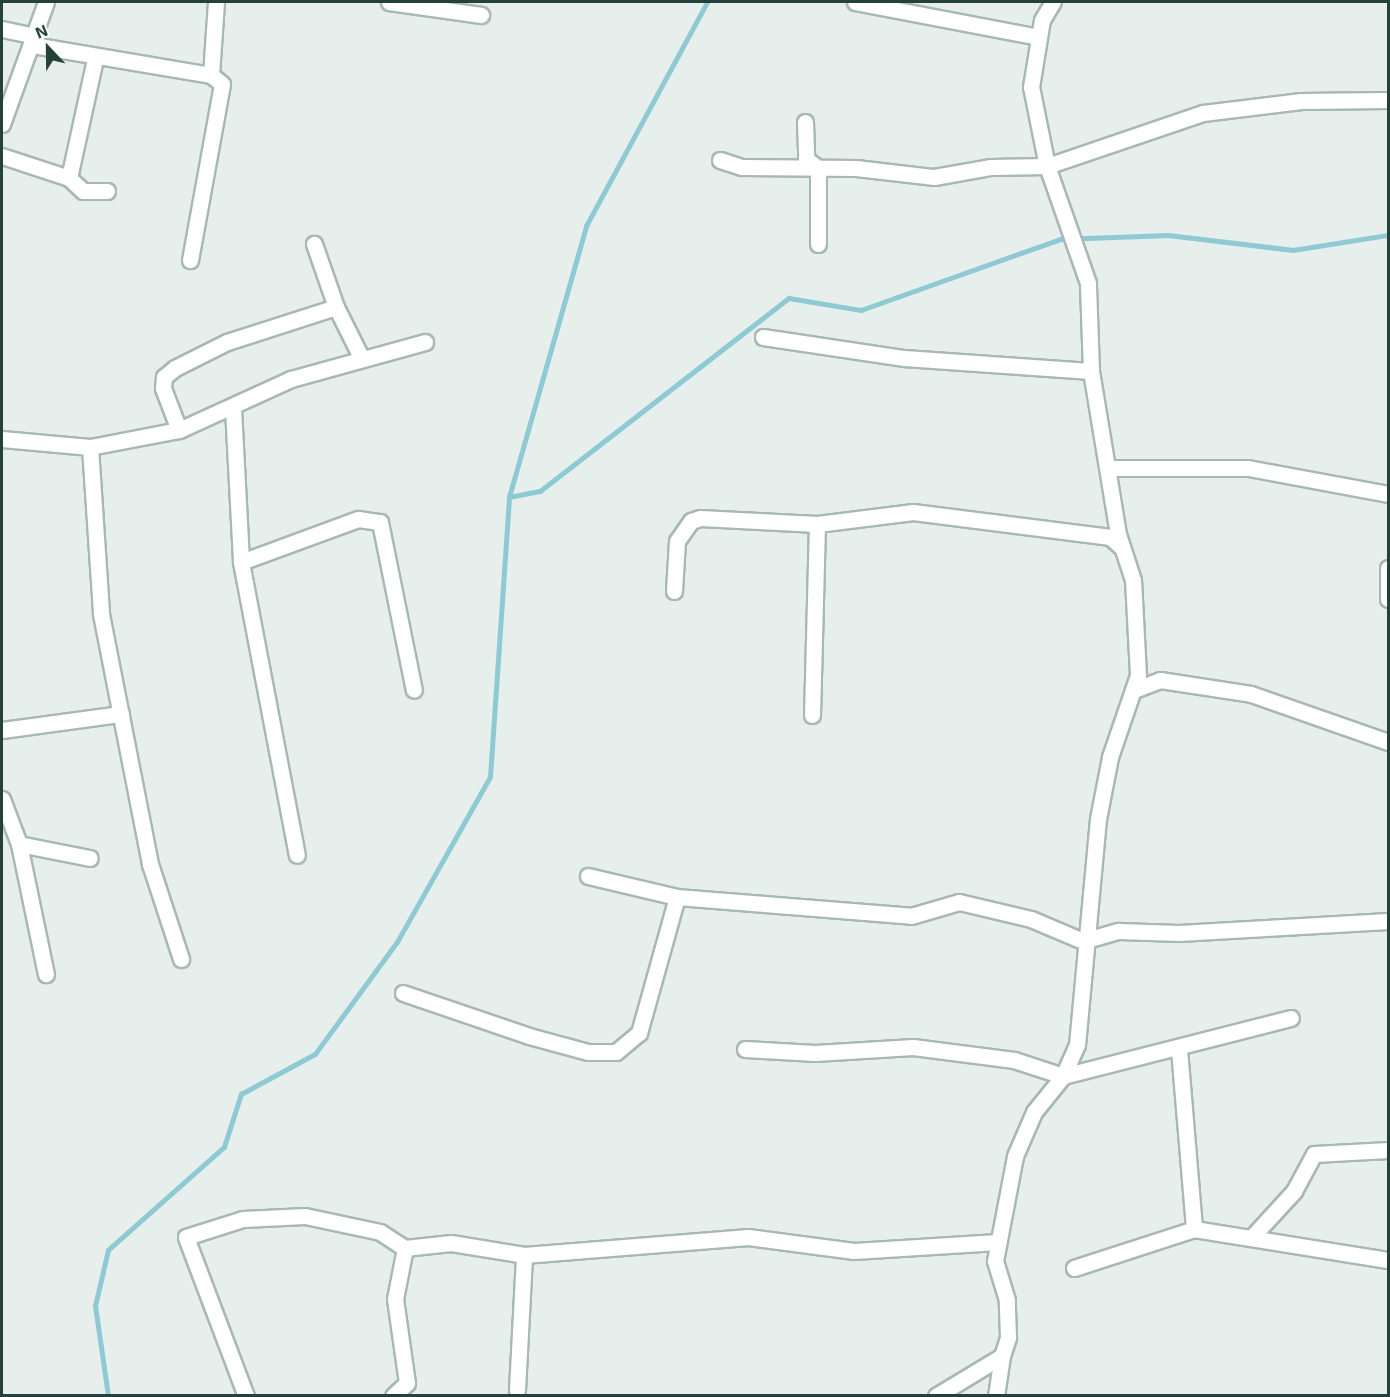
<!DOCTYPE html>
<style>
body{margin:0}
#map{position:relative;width:1390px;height:1397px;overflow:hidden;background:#e6efeb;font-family:"Exo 2",sans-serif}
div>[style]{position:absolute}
.stream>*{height:4.5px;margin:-2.25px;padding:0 2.25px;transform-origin:2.25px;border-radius:2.25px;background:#8ec9d4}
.roads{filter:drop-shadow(2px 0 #a8b8b2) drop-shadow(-2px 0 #a8b8b2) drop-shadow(0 2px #a8b8b2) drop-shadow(0 -2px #a8b8b2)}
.street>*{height:15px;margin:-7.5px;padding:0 7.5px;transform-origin:7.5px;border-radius:7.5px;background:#fff}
span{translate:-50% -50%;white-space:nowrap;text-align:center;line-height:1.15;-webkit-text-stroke:5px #f7fbf9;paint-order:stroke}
.frame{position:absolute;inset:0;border:3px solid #24423a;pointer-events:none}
.north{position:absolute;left:18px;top:18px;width:60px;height:60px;-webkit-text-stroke:4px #f7fbf9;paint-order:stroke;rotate:338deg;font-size:16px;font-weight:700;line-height:24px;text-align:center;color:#24423a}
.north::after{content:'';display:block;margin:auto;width:21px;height:27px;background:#24423a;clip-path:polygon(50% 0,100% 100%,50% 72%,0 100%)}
</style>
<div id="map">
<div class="stream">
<i style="left:509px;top:497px;width:32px;rotate:-11deg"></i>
<i style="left:540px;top:491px;width:315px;rotate:-37.8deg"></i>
<i style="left:789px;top:298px;width:73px;rotate:9.5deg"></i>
<i style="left:861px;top:310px;width:211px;rotate:-19.6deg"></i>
<i style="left:1060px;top:239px;width:108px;rotate:-2.1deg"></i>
<i style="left:1168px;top:235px;width:126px;rotate:6.8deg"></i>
<i style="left:1293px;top:250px;width:96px;rotate:-9deg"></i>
<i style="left:108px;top:1396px;width:91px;rotate:-98.2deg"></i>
<i style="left:95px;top:1306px;width:57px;rotate:-76.9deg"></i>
<i style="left:108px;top:1250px;width:155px;rotate:-41.6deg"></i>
<i style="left:224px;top:1147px;width:56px;rotate:-72.2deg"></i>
<i style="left:241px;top:1094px;width:84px;rotate:-28.4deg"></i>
<i style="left:315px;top:1054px;width:139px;rotate:-53.8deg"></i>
<i style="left:397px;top:942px;width:189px;rotate:-60.6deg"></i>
<i style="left:490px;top:777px;width:281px;rotate:-86.1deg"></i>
<i style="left:509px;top:497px;width:282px;rotate:-74.1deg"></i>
<i style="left:586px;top:226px;width:255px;rotate:-61.6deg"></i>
</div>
<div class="roads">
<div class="street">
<i style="left:389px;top:2px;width:93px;rotate:8deg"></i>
<i style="left:855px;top:2px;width:187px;rotate:10.8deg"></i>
<i style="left:2px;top:29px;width:35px;rotate:12deg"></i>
<i style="left:33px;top:45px;width:181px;rotate:9.6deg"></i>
<i style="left:211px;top:75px;width:14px;rotate:39deg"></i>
<i style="left:222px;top:84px;width:179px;rotate:100.3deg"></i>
<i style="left:211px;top:75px;width:73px;rotate:-86.1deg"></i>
<i style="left:805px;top:122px;width:37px;rotate:88deg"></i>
<i style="left:806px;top:159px;width:15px;rotate:37deg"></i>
<i style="left:818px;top:168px;width:76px;rotate:90deg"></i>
<i style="left:2px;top:124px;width:130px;rotate:-70.2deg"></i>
<i style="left:2px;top:156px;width:71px;rotate:18.2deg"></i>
<i style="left:69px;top:178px;width:19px;rotate:43deg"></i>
<i style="left:83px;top:191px;width:24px"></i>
<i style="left:720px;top:160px;width:23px;rotate:18deg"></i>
<i style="left:742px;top:167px;width:114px;rotate:0.5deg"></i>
<i style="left:856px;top:168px;width:79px;rotate:6.6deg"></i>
<i style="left:934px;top:177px;width:58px;rotate:-10deg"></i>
<i style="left:991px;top:167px;width:56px;rotate:-1deg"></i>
<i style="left:1047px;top:166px;width:165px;rotate:-18.8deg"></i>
<i style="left:1203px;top:113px;width:99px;rotate:-7deg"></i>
<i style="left:1301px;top:101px;width:87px;rotate:-0.7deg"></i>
<i style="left:69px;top:178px;width:122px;rotate:-77.7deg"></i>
<i style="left:336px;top:307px;width:56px;rotate:63.4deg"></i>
<i style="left:763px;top:337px;width:143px;rotate:8.5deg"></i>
<i style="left:904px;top:358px;width:187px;rotate:4deg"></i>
<i style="left:233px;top:408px;width:154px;rotate:87deg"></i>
<i style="left:241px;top:562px;width:298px;rotate:79.2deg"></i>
<i style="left:179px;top:430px;width:45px;rotate:-110.9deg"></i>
<i style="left:163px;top:388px;width:11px;rotate:-85deg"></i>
<i style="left:164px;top:377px;width:14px;rotate:-39deg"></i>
<i style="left:175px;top:368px;width:58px;rotate:-26.6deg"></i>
<i style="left:227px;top:342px;width:114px;rotate:-17.8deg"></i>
<i style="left:336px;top:307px;width:67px;rotate:-109.2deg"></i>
<i style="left:2px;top:439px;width:88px;rotate:5.2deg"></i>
<i style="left:90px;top:447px;width:91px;rotate:-10.8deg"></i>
<i style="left:179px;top:430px;width:123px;rotate:-24.5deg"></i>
<i style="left:291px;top:379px;width:139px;rotate:-15.4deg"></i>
<i style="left:90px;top:447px;width:167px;rotate:86.2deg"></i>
<i style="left:101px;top:614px;width:255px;rotate:78.9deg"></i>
<i style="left:150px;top:864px;width:100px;rotate:71.9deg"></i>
<i style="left:1109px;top:468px;width:139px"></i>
<i style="left:1248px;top:468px;width:142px;rotate:10.5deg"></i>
<i style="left:241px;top:562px;width:125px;rotate:-20.2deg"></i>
<i style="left:358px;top:519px;width:22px;rotate:8deg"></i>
<i style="left:380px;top:522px;width:171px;rotate:78.6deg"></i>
<i style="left:1388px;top:568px;width:31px;rotate:90deg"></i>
<i style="left:674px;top:591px;width:50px;rotate:-86.6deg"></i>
<i style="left:677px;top:541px;width:24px;rotate:-55deg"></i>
<i style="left:691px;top:521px;width:9px;rotate:-18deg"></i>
<i style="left:700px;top:518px;width:117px;rotate:2.9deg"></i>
<i style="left:817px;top:524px;width:97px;rotate:-7.1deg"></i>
<i style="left:913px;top:512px;width:199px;rotate:7.2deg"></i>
<i style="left:1110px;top:537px;width:15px;rotate:42deg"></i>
<i style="left:1134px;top:690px;width:28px;rotate:-21deg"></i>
<i style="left:1160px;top:680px;width:92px;rotate:8.7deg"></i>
<i style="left:1251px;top:694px;width:145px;rotate:19.3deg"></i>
<i style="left:812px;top:715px;width:191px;rotate:-88.5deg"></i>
<i style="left:2px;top:730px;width:120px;rotate:-7.7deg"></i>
<i style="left:2px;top:799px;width:48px;rotate:69.3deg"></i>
<i style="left:19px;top:844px;width:72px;rotate:11.2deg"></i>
<i style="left:19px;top:844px;width:133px;rotate:78.3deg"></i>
<i style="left:588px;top:876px;width:91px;rotate:13.3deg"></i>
<i style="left:403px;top:993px;width:133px;rotate:18.8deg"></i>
<i style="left:529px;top:1036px;width:61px;rotate:15.2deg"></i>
<i style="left:588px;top:1052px;width:28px"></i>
<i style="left:616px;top:1052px;width:30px;rotate:-40deg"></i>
<i style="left:639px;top:1033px;width:141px;rotate:-74.4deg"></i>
<i style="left:677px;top:897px;width:235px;rotate:4.6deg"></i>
<i style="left:911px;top:916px;width:50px;rotate:-16.3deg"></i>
<i style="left:959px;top:902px;width:74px;rotate:13.3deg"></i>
<i style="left:1031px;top:919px;width:56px;rotate:22.9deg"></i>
<i style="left:1083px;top:941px;width:37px;rotate:-16deg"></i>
<i style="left:1119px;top:931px;width:60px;rotate:1.9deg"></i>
<i style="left:1179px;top:933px;width:209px;rotate:-3.3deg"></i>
<i style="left:745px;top:1049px;width:70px;rotate:3.3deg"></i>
<i style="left:815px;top:1053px;width:98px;rotate:-3.5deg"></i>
<i style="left:913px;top:1047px;width:102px;rotate:7.3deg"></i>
<i style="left:1014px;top:1060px;width:52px;rotate:18.1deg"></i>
<i style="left:1063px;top:1076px;width:235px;rotate:-14.3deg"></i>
<i style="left:1179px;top:1049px;width:181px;rotate:85.2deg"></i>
<i style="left:1251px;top:1238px;width:64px;rotate:-47.5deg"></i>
<i style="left:1294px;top:1191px;width:42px;rotate:-61.6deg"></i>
<i style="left:1314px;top:1154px;width:74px;rotate:-3.1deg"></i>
<i style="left:1074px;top:1268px;width:126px;rotate:-18deg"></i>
<i style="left:1194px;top:1229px;width:196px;rotate:9.1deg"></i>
<i style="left:517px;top:1390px;width:135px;rotate:-87deg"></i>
<i style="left:246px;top:1396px;width:170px;rotate:-110.7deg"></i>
<i style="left:186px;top:1237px;width:60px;rotate:-17.5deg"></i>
<i style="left:243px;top:1219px;width:62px;rotate:-2.8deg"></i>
<i style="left:305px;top:1216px;width:77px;rotate:12deg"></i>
<i style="left:380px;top:1232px;width:30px;rotate:33deg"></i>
<i style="left:405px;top:1248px;width:46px;rotate:-6.2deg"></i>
<i style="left:451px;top:1243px;width:74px;rotate:9.3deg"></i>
<i style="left:524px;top:1255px;width:225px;rotate:-4.6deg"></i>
<i style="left:748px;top:1237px;width:107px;rotate:7.5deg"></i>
<i style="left:854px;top:1251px;width:144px;rotate:-3.6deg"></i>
<i style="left:393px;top:1396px;width:19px;rotate:-43deg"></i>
<i style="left:407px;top:1383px;width:85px;rotate:-98.1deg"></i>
<i style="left:395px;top:1299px;width:52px;rotate:-78.9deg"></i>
<i style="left:936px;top:1396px;width:77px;rotate:-31.2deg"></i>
<i style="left:1002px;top:1356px;width:20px;rotate:-72deg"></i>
<i style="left:1008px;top:1337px;width:37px;rotate:-92deg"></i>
<i style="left:1007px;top:1300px;width:41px;rotate:-107.1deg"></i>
<i style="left:995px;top:1261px;width:107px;rotate:-79.2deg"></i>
<i style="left:1015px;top:1156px;width:48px;rotate:-66.6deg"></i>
<i style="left:1034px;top:1112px;width:46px;rotate:-51.1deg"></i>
<i style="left:1063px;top:1076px;width:34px;rotate:-66deg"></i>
<i style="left:1077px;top:1045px;width:227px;rotate:-84.7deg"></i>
<i style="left:1098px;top:819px;width:63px;rotate:-79deg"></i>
<i style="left:1110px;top:757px;width:87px;rotate:-71.1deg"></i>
<i style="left:1138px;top:675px;width:95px;rotate:-93deg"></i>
<i style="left:1133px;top:580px;width:48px;rotate:-108.1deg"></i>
<i style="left:1118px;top:534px;width:165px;rotate:-99.4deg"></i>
<i style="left:1091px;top:371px;width:88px;rotate:-92deg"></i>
<i style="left:1088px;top:283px;width:124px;rotate:-109.3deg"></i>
<i style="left:1047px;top:166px;width:81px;rotate:-101.4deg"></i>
<i style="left:1031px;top:87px;width:68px;rotate:-80.7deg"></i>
<i style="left:1042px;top:20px;width:21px;rotate:-59deg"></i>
<i style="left:996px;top:1396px;width:40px;rotate:-81.5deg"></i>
</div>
</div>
<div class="frame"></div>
<div class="north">N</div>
</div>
